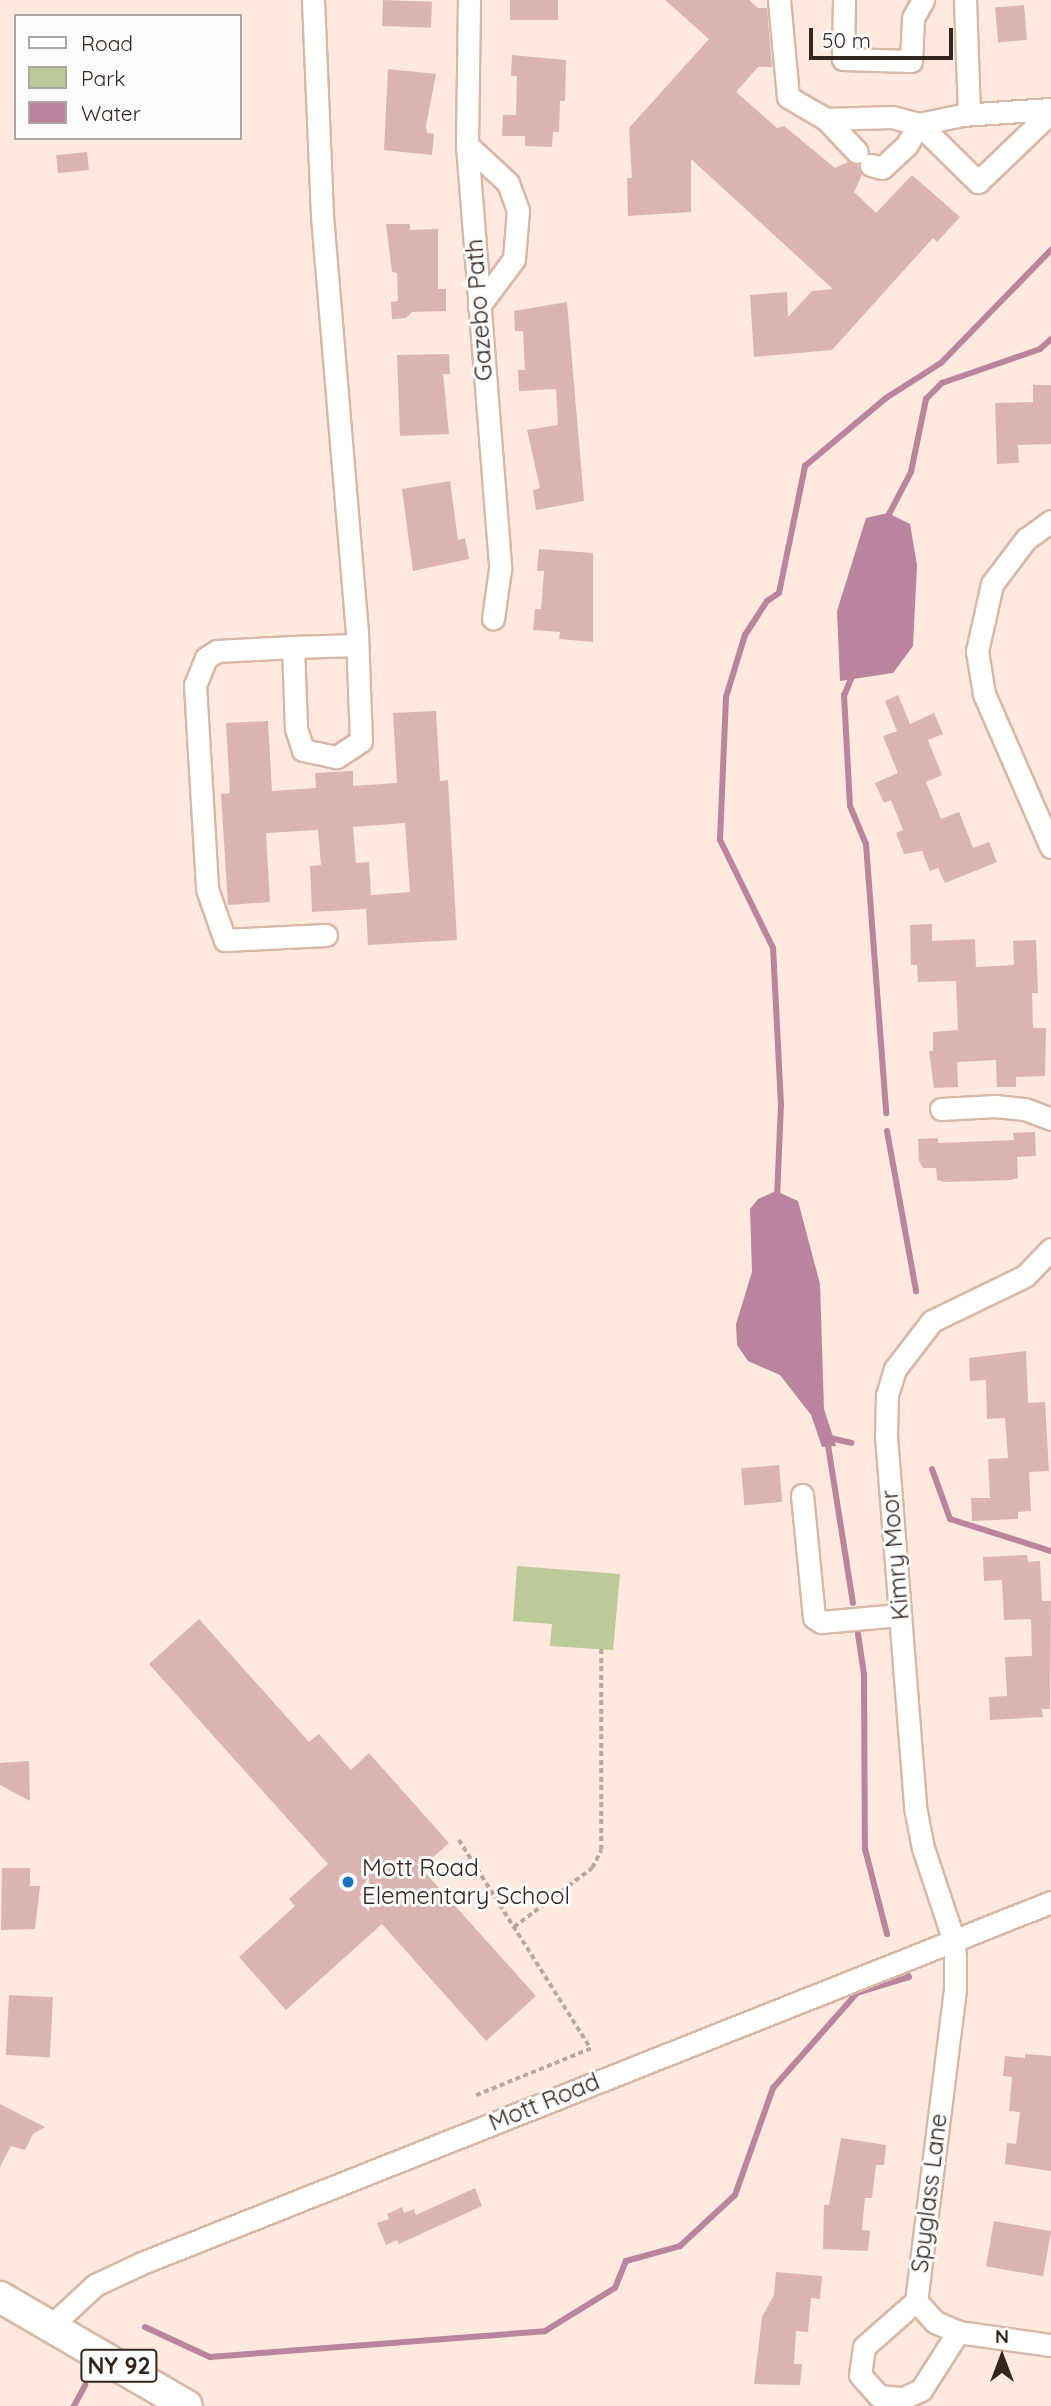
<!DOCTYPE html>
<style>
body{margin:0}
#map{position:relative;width:1051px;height:2406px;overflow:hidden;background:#fde9dd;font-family:Quicksand,sans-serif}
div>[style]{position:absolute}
.green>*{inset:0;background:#bcc998}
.water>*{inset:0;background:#bb849e}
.stream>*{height:6px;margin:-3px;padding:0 3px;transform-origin:3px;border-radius:3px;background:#bb849e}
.building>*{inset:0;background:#dbb4b2;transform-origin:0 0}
.path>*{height:3.5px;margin-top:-1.75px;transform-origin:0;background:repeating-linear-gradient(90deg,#b8a79c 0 5px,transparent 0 8.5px)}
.roads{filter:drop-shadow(2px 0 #d8b8a4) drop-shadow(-2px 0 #d8b8a4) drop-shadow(0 2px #d8b8a4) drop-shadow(0 -2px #d8b8a4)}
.minor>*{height:21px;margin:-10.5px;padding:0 10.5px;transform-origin:10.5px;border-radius:10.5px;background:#fff}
.highway>*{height:30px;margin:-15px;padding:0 15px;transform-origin:15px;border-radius:15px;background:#fff}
.dots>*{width:19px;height:19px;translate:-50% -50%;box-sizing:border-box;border:4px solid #fbfbfb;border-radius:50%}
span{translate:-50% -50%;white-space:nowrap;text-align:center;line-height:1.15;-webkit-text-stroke:6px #fbfbfb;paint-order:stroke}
.shield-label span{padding:2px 5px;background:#fbfbfb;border:2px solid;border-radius:5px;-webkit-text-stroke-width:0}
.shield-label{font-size:23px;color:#32261f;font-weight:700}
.street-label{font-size:24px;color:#32261f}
.poi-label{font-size:24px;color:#32261f}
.left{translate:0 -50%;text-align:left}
.legend{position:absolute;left:14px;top:14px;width:228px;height:126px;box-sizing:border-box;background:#fbfbfb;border:2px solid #aba6a3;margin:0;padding:9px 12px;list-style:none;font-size:21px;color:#32261f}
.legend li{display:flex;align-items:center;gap:14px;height:35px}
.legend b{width:35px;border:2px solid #aba6a3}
.north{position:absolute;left:967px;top:2322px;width:70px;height:70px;-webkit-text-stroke:5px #fbfbfb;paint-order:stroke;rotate:0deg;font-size:19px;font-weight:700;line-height:28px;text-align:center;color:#32261f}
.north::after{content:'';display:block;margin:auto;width:24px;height:32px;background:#32261f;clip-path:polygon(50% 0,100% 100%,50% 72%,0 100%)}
.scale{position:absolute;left:809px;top:28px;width:144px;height:32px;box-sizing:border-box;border:4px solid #32261f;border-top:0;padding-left:9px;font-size:21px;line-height:24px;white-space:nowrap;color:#32261f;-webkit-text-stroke:5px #fbfbfb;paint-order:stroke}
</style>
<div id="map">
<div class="green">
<i style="clip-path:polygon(517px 1566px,620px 1574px,613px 1650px,550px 1646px,552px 1624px,513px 1621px)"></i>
</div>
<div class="water">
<i style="clip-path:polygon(888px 513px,910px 524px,917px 565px,913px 646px,893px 673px,840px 681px,837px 611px,866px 518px)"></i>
<i style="clip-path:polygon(776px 1191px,798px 1201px,820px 1284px,824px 1409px,836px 1446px,822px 1447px,811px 1415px,780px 1375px,748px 1361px,737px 1345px,736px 1324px,752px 1272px,750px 1209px,758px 1199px)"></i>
</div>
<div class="stream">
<i style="left:887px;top:518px;width:52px;rotate:-62.4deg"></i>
<i style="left:911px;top:472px;width:75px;rotate:-78.4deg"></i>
<i style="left:926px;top:399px;width:23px;rotate:-45deg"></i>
<i style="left:942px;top:383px;width:104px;rotate:-19.1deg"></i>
<i style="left:1040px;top:349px;width:15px;rotate:-42deg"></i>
<i style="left:854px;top:672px;width:25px;rotate:113deg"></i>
<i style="left:844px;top:695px;width:111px;rotate:86.9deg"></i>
<i style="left:850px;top:806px;width:41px;rotate:67.2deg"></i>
<i style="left:866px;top:844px;width:270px;rotate:85.7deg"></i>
<i style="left:887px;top:1131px;width:163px;rotate:79.7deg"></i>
<i style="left:777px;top:1199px;width:94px;rotate:-87.6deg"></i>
<i style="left:781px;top:1105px;width:157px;rotate:-92.9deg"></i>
<i style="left:773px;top:948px;width:120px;rotate:-116.1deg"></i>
<i style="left:720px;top:840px;width:143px;rotate:-87.6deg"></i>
<i style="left:726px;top:697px;width:65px;rotate:-73deg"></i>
<i style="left:745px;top:635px;width:40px;rotate:-57.1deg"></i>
<i style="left:767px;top:601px;width:14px;rotate:-34deg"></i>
<i style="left:779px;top:593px;width:130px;rotate:-78.4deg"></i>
<i style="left:805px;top:466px;width:106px;rotate:-40deg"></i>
<i style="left:886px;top:398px;width:65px;rotate:-32.5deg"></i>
<i style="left:941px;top:363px;width:158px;rotate:-45.8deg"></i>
<i style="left:830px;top:1438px;width:22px;rotate:13deg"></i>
<i style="left:827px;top:1439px;width:166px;rotate:81deg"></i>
<i style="left:932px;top:1469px;width:53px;rotate:70.2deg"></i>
<i style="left:950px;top:1519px;width:106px;rotate:17.6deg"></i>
<i style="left:858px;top:1634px;width:40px;rotate:81.5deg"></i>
<i style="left:864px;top:1674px;width:175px;rotate:89.7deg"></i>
<i style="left:865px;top:1849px;width:88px;rotate:75.5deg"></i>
<i style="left:145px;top:2327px;width:72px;rotate:24.8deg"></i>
<i style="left:210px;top:2357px;width:336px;rotate:-4.4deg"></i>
<i style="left:545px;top:2331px;width:82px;rotate:-31.6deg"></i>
<i style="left:615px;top:2288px;width:29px;rotate:-68deg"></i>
<i style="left:626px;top:2261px;width:56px;rotate:-15.5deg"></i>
<i style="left:680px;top:2246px;width:75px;rotate:-42.8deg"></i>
<i style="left:735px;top:2195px;width:114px;rotate:-70.4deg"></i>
<i style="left:773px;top:2088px;width:127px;rotate:-48.5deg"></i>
<i style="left:857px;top:1993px;width:54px;rotate:-17.1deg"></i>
<i style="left:909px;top:1977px;width:4px;rotate:-124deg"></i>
<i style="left:74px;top:2406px;width:24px;rotate:-62deg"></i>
</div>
<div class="building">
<i style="left:383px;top:0;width:49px;height:26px;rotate:2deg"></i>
<i style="left:510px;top:0;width:48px;height:20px"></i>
<i style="clip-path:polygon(665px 0,749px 0,758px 8px,767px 8px,772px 67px,758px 67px,736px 92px,777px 128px,784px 126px,835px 168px,848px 162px,858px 165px,862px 175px,854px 192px,876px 213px,912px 175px,960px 217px,937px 242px,933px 238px,832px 350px,754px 357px,750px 295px,787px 292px,788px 317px,812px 291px,833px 289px,691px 159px,691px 212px,628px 216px,627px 178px,632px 178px,629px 128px,709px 39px)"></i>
<i style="left:1024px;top:5px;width:35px;height:29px;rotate:85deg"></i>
<i style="clip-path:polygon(512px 55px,566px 60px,565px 101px,560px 101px,559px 132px,553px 132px,552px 147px,525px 146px,525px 136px,502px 136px,503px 115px,516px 115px,517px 76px,511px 76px)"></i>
<i style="clip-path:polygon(388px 69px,436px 74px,426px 126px,427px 133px,434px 134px,432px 155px,384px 150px)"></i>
<i style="left:87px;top:152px;width:18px;height:31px;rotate:84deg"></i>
<i style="clip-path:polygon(386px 224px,410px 224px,410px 230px,438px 229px,438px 289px,446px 289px,446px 311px,412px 312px,406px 318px,392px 319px,391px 302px,398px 301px,397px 273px,392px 272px)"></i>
<i style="clip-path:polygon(567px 302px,584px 501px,536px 510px,533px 490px,540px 488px,527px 430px,558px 425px,556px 389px,519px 391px,518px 370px,525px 370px,523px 331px,515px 331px,514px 311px)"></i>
<i style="clip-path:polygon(449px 354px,450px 374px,443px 374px,449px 434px,400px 436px,397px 355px)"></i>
<i style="clip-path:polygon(1033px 385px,1051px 385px,1051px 444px,1018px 445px,1019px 463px,997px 464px,995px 403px,1033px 402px)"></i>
<i style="clip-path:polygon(450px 481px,458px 540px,465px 538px,469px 559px,413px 571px,402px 489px)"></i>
<i style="clip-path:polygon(539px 549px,593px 553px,593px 642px,559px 639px,560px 632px,533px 630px,535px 609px,541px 609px,544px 571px,537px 571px)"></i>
<i style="clip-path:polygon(898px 695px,910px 724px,934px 713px,943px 734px,928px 740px,942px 775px,926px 782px,941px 819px,959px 812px,973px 848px,989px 842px,997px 862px,945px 883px,938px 868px,930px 871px,922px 851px,904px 854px,896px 833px,903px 830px,891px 800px,884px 803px,875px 783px,898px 773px,883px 736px,897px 731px,885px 701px)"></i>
<i style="clip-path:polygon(evenodd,436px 711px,440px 781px,448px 780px,457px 940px,368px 945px,366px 909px,312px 912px,310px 866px,321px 865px,318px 830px,266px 833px,270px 902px,228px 905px,221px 794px,230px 793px,226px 723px,268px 721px,272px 791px,316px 788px,315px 773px,353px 771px,353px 786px,397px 783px,393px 713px,436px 711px,405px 823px,410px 892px,371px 895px,369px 862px,356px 863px,353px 827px,405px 823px)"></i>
<i style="clip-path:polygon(932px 924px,932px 941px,975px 939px,976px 967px,1014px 965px,1013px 941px,1036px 940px,1038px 993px,1032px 993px,1033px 1028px,1046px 1028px,1045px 1076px,1016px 1077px,1016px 1087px,997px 1087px,996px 1060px,957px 1062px,958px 1087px,934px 1088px,929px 1051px,933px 1051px,933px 1032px,958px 1030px,956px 981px,918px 982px,917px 965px,911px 965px,910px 925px)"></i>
<i style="clip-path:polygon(1035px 1132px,1036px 1156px,1017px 1157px,1018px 1178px,1011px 1180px,944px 1182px,937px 1180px,936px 1168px,923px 1168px,919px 1161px,918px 1139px,938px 1138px,938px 1143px,1014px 1140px,1013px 1133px)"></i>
<i style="clip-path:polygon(1026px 1351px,1028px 1403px,1045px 1402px,1049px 1471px,1029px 1472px,1031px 1511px,1018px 1512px,1018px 1519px,972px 1521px,971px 1498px,990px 1498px,988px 1459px,1008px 1458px,1005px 1418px,987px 1419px,986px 1380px,970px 1381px,969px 1358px)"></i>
<i style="left:779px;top:1465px;width:37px;height:38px;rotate:85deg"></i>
<i style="clip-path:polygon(1027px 1555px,1028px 1562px,1040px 1561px,1042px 1601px,1051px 1601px,1050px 1709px,1042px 1709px,1043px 1717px,990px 1720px,989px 1697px,1007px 1696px,1005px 1657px,1032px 1656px,1031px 1619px,1004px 1620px,1002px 1580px,984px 1581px,983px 1557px)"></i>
<i style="clip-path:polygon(199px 1619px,309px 1742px,319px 1734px,351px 1770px,369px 1753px,449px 1843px,421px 1868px,536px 1996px,486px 2041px,382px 1924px,286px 2010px,239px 1957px,295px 1906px,289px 1899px,328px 1864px,149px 1664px)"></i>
<i style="clip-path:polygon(29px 1761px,30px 1801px,0 1785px,0 1763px)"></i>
<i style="clip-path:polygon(2px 1868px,30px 1868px,30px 1886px,40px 1886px,35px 1929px,1px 1930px)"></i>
<i style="left:9px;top:1995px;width:44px;height:60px;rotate:3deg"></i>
<i style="clip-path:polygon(1025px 2054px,1051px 2056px,1051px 2171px,1005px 2164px,1007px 2143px,1016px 2144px,1020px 2112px,1009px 2111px,1012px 2077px,1003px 2076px,1005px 2056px,1025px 2058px)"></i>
<i style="clip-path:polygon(0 2104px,45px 2127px,33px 2134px,25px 2150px,11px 2146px,0 2167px)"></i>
<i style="clip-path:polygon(841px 2138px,886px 2145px,884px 2165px,876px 2165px,872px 2198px,865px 2198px,862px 2230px,870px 2231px,868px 2251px,823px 2249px,824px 2205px,829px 2205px)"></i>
<i style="clip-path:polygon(475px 2188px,482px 2206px,399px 2244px,397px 2240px,386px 2245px,377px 2223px,389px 2219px,387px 2214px,402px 2207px,404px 2213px,414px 2209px,416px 2215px)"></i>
<i style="left:994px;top:2221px;width:58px;height:46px;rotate:10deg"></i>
<i style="clip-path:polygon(776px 2272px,822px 2276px,820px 2299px,811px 2298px,808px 2332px,796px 2331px,794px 2364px,802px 2364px,800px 2385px,754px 2384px,762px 2317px,774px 2295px)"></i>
</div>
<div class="path">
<i style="left:459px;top:1840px;width:247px;rotate:57.7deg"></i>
<i style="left:591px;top:2049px;width:125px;rotate:157.9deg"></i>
<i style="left:514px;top:1927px;width:98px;rotate:-37.1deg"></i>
<i style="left:592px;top:1868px;width:20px;rotate:-63deg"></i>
<i style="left:601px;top:1850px;width:201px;rotate:-90deg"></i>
</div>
<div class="roads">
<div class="minor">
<i style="left:313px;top:0;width:216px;rotate:87.6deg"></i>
<i style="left:322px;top:216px;width:419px;rotate:85.2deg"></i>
<i style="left:357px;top:634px;width:107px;rotate:87.9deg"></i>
<i style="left:361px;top:741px;width:30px;rotate:147deg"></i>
<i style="left:336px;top:757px;width:34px;rotate:-168deg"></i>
<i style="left:303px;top:750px;width:23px;rotate:-108deg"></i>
<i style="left:296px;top:728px;width:81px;rotate:-92.1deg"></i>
<i style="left:293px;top:647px;width:64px;rotate:-1.8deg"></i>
<i style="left:469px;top:0;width:145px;rotate:90.8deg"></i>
<i style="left:467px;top:145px;width:425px;rotate:85.5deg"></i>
<i style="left:500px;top:569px;width:50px;rotate:98deg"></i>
<i style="left:779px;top:0;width:97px;rotate:84.7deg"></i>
<i style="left:788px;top:97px;width:44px;rotate:30.1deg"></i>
<i style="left:826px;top:119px;width:66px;rotate:-1.7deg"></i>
<i style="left:892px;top:117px;width:28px;rotate:15deg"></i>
<i style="left:919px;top:124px;width:83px;rotate:44.5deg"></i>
<i style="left:978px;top:182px;width:101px;rotate:-43.8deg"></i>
<i style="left:844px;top:0;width:59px;rotate:91deg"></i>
<i style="left:843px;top:59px;width:68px;rotate:1.7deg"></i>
<i style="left:911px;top:61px;width:43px;rotate:-87.3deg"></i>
<i style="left:913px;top:18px;width:21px;rotate:-61deg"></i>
<i style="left:965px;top:0;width:114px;rotate:88deg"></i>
<i style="left:826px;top:119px;width:45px;rotate:46.8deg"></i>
<i style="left:467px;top:145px;width:56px;rotate:42.8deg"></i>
<i style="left:508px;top:183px;width:29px;rotate:70deg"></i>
<i style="left:518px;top:210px;width:49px;rotate:94.7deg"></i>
<i style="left:514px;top:259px;width:59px;rotate:126.7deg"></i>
<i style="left:871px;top:165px;width:11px;rotate:15deg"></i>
<i style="left:882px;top:168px;width:33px;rotate:-43deg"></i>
<i style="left:906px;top:146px;width:26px;rotate:-59deg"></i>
<i style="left:919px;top:124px;width:44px;rotate:-11.8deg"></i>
<i style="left:962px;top:115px;width:89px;rotate:-3.9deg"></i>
<i style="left:1051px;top:521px;width:31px;rotate:144deg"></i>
<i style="left:1026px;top:539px;width:56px;rotate:127.1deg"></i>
<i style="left:992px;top:584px;width:69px;rotate:102.6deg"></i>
<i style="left:977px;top:651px;width:44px;rotate:80.8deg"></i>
<i style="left:984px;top:694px;width:167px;rotate:66.4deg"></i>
<i style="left:293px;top:647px;width:76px;rotate:177deg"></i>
<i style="left:217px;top:651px;width:13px;rotate:148deg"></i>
<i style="left:206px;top:658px;width:29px;rotate:112deg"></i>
<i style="left:195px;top:685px;width:204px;rotate:86.6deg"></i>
<i style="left:207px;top:889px;width:54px;rotate:70.6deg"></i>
<i style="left:225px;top:940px;width:101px;rotate:-2.8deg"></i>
<i style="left:941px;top:1109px;width:54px;rotate:-3.2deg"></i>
<i style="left:995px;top:1106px;width:30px;rotate:6deg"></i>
<i style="left:1025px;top:1109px;width:28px;rotate:21deg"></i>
<i style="left:1051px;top:1249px;width:37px;rotate:134deg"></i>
<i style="left:1025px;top:1276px;width:103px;rotate:154.2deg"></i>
<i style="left:932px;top:1321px;width:61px;rotate:127.6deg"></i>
<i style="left:895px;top:1369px;width:28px;rotate:107deg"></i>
<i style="left:887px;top:1396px;width:40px;rotate:91.4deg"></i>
<i style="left:886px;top:1436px;width:372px;rotate:85.5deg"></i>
<i style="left:915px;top:1807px;width:42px;rotate:79deg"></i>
<i style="left:923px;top:1848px;width:95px;rotate:71.6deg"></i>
<i style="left:953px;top:1938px;width:20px;rotate:84deg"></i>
<i style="left:955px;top:1958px;width:31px;rotate:90deg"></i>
<i style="left:955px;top:1989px;width:314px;rotate:97.1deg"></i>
<i style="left:916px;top:2301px;width:28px;rotate:48deg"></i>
<i style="left:935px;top:2322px;width:25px;rotate:23deg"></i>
<i style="left:958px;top:2332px;width:94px;rotate:8deg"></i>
<i style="left:802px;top:1495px;width:123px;rotate:84.4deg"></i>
<i style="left:814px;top:1617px;width:9px;rotate:36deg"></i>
<i style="left:821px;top:1622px;width:79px;rotate:-5.1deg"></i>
<i style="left:916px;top:2301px;width:69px;rotate:138.5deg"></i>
<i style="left:864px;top:2347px;width:28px;rotate:98deg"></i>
<i style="left:860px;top:2375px;width:28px;rotate:48deg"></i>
<i style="left:879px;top:2396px;width:24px;rotate:5deg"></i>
<i style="left:903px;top:2398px;width:20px;rotate:-24deg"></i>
<i style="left:921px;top:2390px;width:69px;rotate:-57.5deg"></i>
<i style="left:51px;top:2326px;width:60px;rotate:-43deg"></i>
<i style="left:95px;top:2285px;width:52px;rotate:-25.1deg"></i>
<i style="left:142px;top:2263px;width:978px;rotate:-21.66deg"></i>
</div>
<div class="highway">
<i style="left:0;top:2297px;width:216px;rotate:30.2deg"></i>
</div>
</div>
<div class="dots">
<i style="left:348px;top:1882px;background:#1d70be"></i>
</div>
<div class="shield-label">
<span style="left:119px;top:2366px">NY 92</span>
</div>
<div class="street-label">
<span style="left:479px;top:310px;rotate:-94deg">Gazebo Path</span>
<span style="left:895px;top:1555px;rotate:-95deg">Kimry Moor</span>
<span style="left:544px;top:2102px;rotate:-22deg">Mott Road</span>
<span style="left:929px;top:2193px;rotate:-83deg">Spyglass Lane</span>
</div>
<div class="poi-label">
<span class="left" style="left:362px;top:1882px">Mott Road<br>Elementary School</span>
</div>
<ul class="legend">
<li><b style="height:9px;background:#fff"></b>Road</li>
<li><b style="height:19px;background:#bcc998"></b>Park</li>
<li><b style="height:19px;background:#bb849e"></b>Water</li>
</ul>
<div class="north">N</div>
<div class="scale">50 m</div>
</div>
